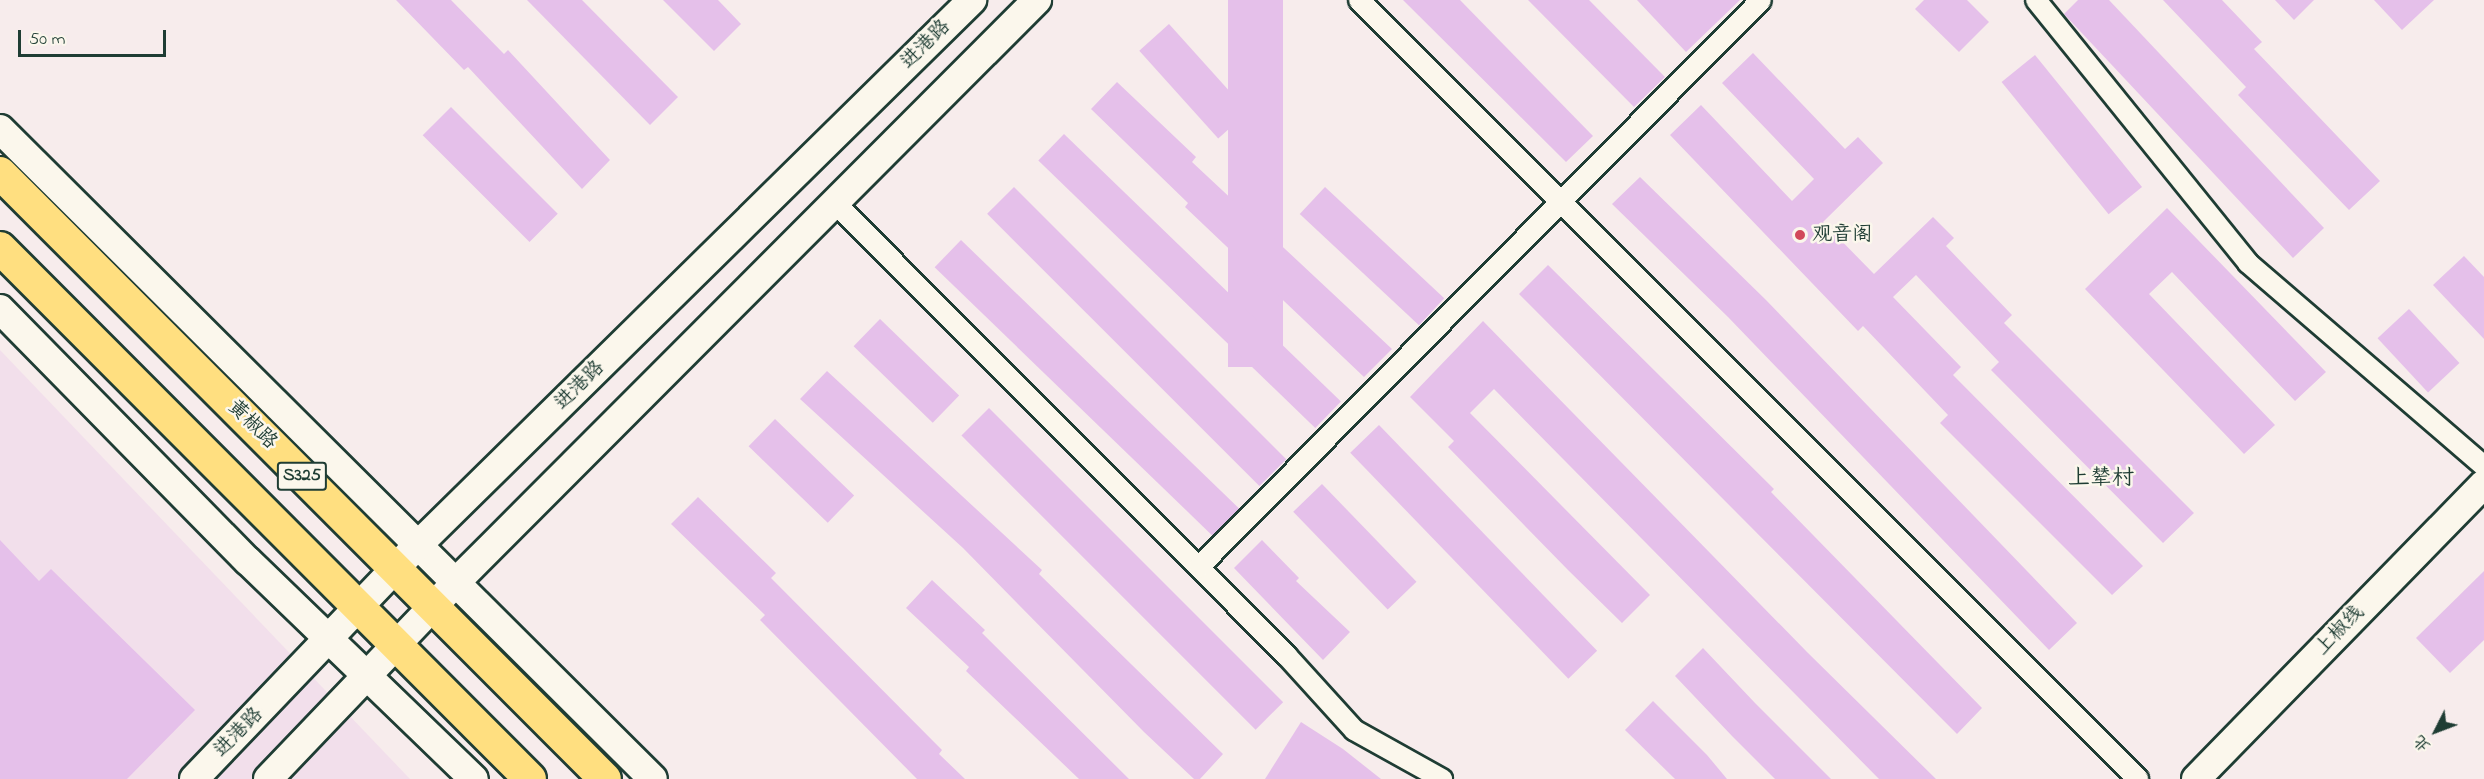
<!DOCTYPE html>
<meta charset="utf-8">
<style>
body{margin:0}
#map{position:relative;width:2484px;height:779px;overflow:hidden;background:#f7ecec;font-family:"Indie Flower","LXGW WenKai TC",sans-serif}
div>[style]{position:absolute}
.built>*{inset:0;background:#f2dfeb}
.building>*{inset:0;background:#e5c0ea;transform-origin:0 0}
.roads{filter:drop-shadow(2px 0 #1f3d34) drop-shadow(-2px 0 #1f3d34) drop-shadow(0 2px #1f3d34) drop-shadow(0 -2px #1f3d34)}
.minor>*{height:20px;margin:-10px;padding:0 10px;transform-origin:10px;border-radius:10px;background:#fbf7ec}
.secondary>*{height:28px;margin:-14px;padding:0 14px;transform-origin:14px;border-radius:14px;background:#fbf7ec}
.primary>*{height:32px;margin:-16px;padding:0 16px;transform-origin:16px;border-radius:16px;background:#ffdf80}
.dots>*{width:16px;height:16px;translate:-50% -50%;box-sizing:border-box;border:3px solid #fbf7ec;border-radius:50%}
span{translate:-50% -50%;white-space:nowrap;text-align:center;line-height:1.15;-webkit-text-stroke:5px #fbf7ec;paint-order:stroke}
.shield-label span{padding:2px 4px;background:#fbf7ec;border:2px solid;border-radius:4px;-webkit-text-stroke-width:0}
.shield-label{font-size:18px;color:#1f3d34;font-weight:700}
.street-label{font-size:20px;color:#1f3d34}
.poi-label{font-size:20px;color:#1f3d34}
.left{translate:0 -50%;text-align:left}
.quarter-label{font-size:22px;color:#1f3d34}
.north{position:absolute;left:2406px;top:701px;width:60px;height:60px;-webkit-text-stroke:4px #fbf7ec;paint-order:stroke;rotate:228deg;font-size:16px;font-weight:700;line-height:24px;text-align:center;color:#1f3d34}
.north::after{content:'';display:block;margin:auto;width:21px;height:27px;background:#1f3d34;clip-path:polygon(50% 0,100% 100%,50% 72%,0 100%)}
.scale{position:absolute;left:18px;top:30px;width:148px;height:27px;box-sizing:border-box;border:3px solid #1f3d34;border-top:0;padding-left:8px;font-size:18px;line-height:21px;white-space:nowrap;color:#1f3d34;-webkit-text-stroke:4px #fbf7ec;paint-order:stroke}
</style>
<div id="map">
<div class="built">
<i style="clip-path:polygon(0 350px,410px 779px,0 779px)"></i>
</div>
<div class="building">
<i style="clip-path:polygon(396px 0,451px 0,504px 54px,508px 50px,610px 160px,582px 189px,468px 67px,464px 70px)"></i>
<i style="clip-path:polygon(527px 0,582px 0,678px 97px,650px 125px)"></i>
<i style="clip-path:polygon(663px 0,718px 0,741px 24px,714px 51px)"></i>
<i style="left:1228px;top:0;width:55px;height:367px"></i>
<i style="clip-path:polygon(1403px 0,1460px 0,1593px 136px,1566px 162px)"></i>
<i style="clip-path:polygon(1528px 0,1589px 0,1665px 77px,1634px 107px)"></i>
<i style="clip-path:polygon(1637px 0,1740px 0,1686px 52px)"></i>
<i style="clip-path:polygon(1924px 0,1967px 0,1989px 22px,1959px 52px,1915px 9px)"></i>
<i style="clip-path:polygon(2078px 0,2109px 0,2324px 228px,2293px 258px,2064px 14px)"></i>
<i style="clip-path:polygon(2163px 0,2222px 0,2262px 42px,2254px 49px,2380px 181px,2349px 210px,2238px 95px,2246px 87px)"></i>
<i style="clip-path:polygon(2275px 0,2314px 0,2294px 20px)"></i>
<i style="clip-path:polygon(2374px 0,2434px 0,2402px 30px)"></i>
<i style="left:1169px;top:24px;width:118px;height:40px;rotate:48deg"></i>
<i style="clip-path:polygon(1753px 53px,1845px 149px,1858px 137px,1883px 163px,1823px 222px,1874px 274px,1933px 217px,1954px 238px,1946px 246px,2012px 315px,2004px 323px,2194px 513px,2163px 543px,1991px 370px,1999px 362px,1916px 275px,1893px 297px,1961px 367px,1953px 375px,2143px 566px,2112px 595px,1940px 423px,1948px 415px,1863px 326px,1858px 331px,1670px 135px,1701px 105px,1792px 201px,1814px 179px,1722px 83px)"></i>
<i style="left:2035px;top:55px;width:170px;height:43px;rotate:51deg"></i>
<i style="clip-path:polygon(1117px 82px,1196px 157px,1192px 162px,1392px 349px,1364px 377px,1185px 207px,1188px 203px,1091px 109px)"></i>
<i style="left:451px;top:107px;width:151px;height:40px;rotate:45deg"></i>
<i style="left:1064px;top:134px;width:385px;height:37px;rotate:44deg"></i>
<i style="clip-path:polygon(1640px 177px,1766px 300px,2077px 623px,2049px 650px,1728px 317px,1612px 204px)"></i>
<i style="left:1014px;top:187px;width:385px;height:38px;rotate:45deg"></i>
<i style="left:1325px;top:187px;width:163px;height:37px;rotate:43deg"></i>
<i style="clip-path:polygon(2167px 208px,2326px 372px,2295px 401px,2172px 272px,2149px 294px,2275px 425px,2244px 454px,2085px 289px)"></i>
<i style="left:961px;top:240px;width:387px;height:38px;rotate:44deg"></i>
<i style="clip-path:polygon(2464px 256px,2484px 277px,2484px 339px,2433px 285px)"></i>
<i style="clip-path:polygon(1548px 265px,1774px 489px,1771px 492px,1982px 708px,1957px 734px,1519px 294px)"></i>
<i style="left:2409px;top:309px;width:74px;height:43px;rotate:47deg"></i>
<i style="left:880px;top:319px;width:110px;height:38px;rotate:44deg"></i>
<i style="clip-path:polygon(1483px 321px,1807px 652px,1936px 779px,1879px 779px,1494px 389px,1470px 413px,1650px 595px,1622px 623px,1568px 570px,1448px 447px,1454px 441px,1410px 397px)"></i>
<i style="clip-path:polygon(827px 371px,1042px 570px,1039px 574px,1223px 754px,1200px 779px,1194px 779px,1144px 732px,963px 548px,800px 399px)"></i>
<i style="left:989px;top:408px;width:416px;height:39px;rotate:45deg"></i>
<i style="left:775px;top:419px;width:110px;height:38px;rotate:44deg"></i>
<i style="left:1379px;top:425px;width:314px;height:40px;rotate:46deg"></i>
<i style="left:1322px;top:484px;width:136px;height:40px;rotate:46deg"></i>
<i style="clip-path:polygon(698px 497px,776px 573px,771px 578px,942px 750px,939px 754px,965px 779px,917px 779px,760px 620px,765px 615px,671px 524px)"></i>
<i style="clip-path:polygon(0 540px,39px 581px,51px 569px,195px 710px,127px 779px,0 779px)"></i>
<i style="clip-path:polygon(1262px 540px,1299px 578px,1296px 581px,1350px 632px,1323px 660px,1234px 568px)"></i>
<i style="clip-path:polygon(2484px 571px,2484px 640px,2450px 673px,2416px 638px)"></i>
<i style="clip-path:polygon(932px 580px,985px 630px,982px 633px,1129px 779px,1079px 779px,966px 671px,969px 667px,906px 608px)"></i>
<i style="clip-path:polygon(1703px 648px,1755px 703px,1831px 779px,1775px 779px,1732px 736px,1675px 676px)"></i>
<i style="clip-path:polygon(1653px 701px,1707px 755px,1727px 779px,1675px 779px,1625px 730px)"></i>
<i style="clip-path:polygon(1301px 722px,1343px 749px,1381px 779px,1265px 779px)"></i>
</div>
<div class="roads">
<div class="minor">
<i style="left:1359px;top:0;width:1102px;rotate:45deg"></i>
<i style="left:2036px;top:0;width:338px;rotate:51.1deg"></i>
<i style="left:2248px;top:263px;width:311px;rotate:40.7deg"></i>
<i style="left:835px;top:203px;width:640px;rotate:45.06deg"></i>
<i style="left:1287px;top:656px;width:100px;rotate:47.8deg"></i>
<i style="left:1354px;top:730px;width:101px;rotate:29.1deg"></i>
<i style="left:1199px;top:567px;width:798px;rotate:-45.25deg"></i>
</div>
<div class="secondary">
<i style="left:0;top:129px;width:921px;rotate:44.87deg"></i>
<i style="left:0;top:309px;width:354px;rotate:45.5deg"></i>
<i style="left:248px;top:561px;width:314px;rotate:44deg"></i>
<i style="left:194px;top:779px;width:323px;rotate:-46.3deg"></i>
<i style="left:417px;top:546px;width:779px;rotate:-44.53deg"></i>
<i style="left:268px;top:779px;width:271px;rotate:-46.3deg"></i>
<i style="left:455px;top:583px;width:824px;rotate:-45.05deg"></i>
<i style="left:2196px;top:779px;width:412px;rotate:-45.7deg"></i>
</div>
<div class="primary">
<i style="left:0;top:173px;width:856px;rotate:45.05deg"></i>
<i style="left:0;top:248px;width:750px;rotate:45.05deg"></i>
</div>
</div>
<div class="dots">
<i style="left:1800px;top:235px;background:#d1495b"></i>
</div>
<div class="shield-label">
<span style="left:302px;top:476px">S325</span>
</div>
<div class="street-label">
<span style="left:926px;top:45px;rotate:-45deg">进港路</span>
<span style="left:580px;top:386px;rotate:-45deg">进港路</span>
<span style="left:252px;top:425px;rotate:45deg">黄椒路</span>
<span style="left:2340px;top:631px;rotate:-46deg">上椒线</span>
<span style="left:239px;top:733px;rotate:-46deg">进港路</span>
</div>
<div class="poi-label">
<span class="left" style="left:1812px;top:235px">观音阁</span>
</div>
<div class="quarter-label">
<span style="left:2101px;top:480px">上辇村</span>
</div>
<div class="north">北</div>
<div class="scale">50 m</div>
</div>
